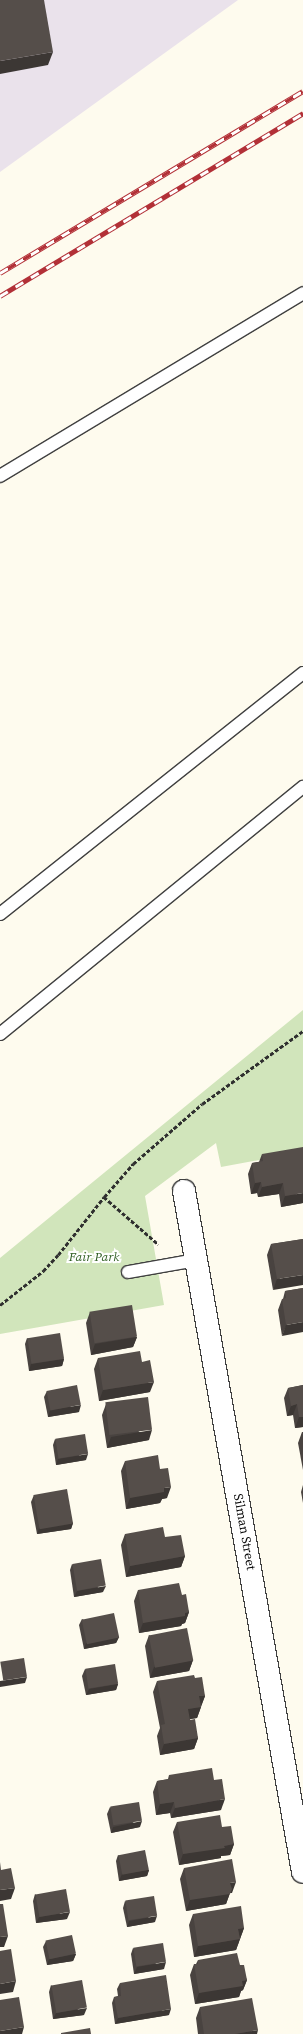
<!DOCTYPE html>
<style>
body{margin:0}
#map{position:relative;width:303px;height:2034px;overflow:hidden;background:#fefbee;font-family:"Source Serif 4",serif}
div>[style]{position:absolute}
.industrial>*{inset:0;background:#eae2eb}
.green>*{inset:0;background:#d1e5bb}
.path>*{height:2.5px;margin-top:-1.25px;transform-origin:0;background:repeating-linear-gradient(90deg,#2f2f2f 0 4px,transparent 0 6px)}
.roads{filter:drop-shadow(1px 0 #404040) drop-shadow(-1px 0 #404040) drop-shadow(0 1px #404040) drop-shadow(0 -1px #404040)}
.service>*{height:12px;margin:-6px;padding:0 6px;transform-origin:6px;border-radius:6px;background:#fff}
.minor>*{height:22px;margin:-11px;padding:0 11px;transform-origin:11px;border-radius:11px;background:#fff}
.rail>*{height:4.5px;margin-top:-2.25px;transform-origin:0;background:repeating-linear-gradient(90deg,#fff 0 9px,#b23037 0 18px);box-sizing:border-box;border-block:1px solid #b23037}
.wall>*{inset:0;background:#494340}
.shaded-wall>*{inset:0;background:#3c3734}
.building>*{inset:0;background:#554e4a;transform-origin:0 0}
span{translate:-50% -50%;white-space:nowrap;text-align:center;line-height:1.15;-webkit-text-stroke:4px #fff;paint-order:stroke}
.park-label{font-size:13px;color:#305f23;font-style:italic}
.street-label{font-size:13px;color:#0d0d0d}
</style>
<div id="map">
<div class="industrial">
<i style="clip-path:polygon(0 0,238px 0,0 172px)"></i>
</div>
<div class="green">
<i style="clip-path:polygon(303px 1010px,303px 1152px,221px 1167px,216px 1143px,145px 1196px,164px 1305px,0 1334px,0 1258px)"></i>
</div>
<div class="path">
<i style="left:104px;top:1197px;width:72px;rotate:41deg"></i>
<i style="left:0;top:1305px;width:55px;rotate:-38.3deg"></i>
<i style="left:43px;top:1271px;width:22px;rotate:-47deg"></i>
<i style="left:58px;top:1255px;width:74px;rotate:-51.6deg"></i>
<i style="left:104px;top:1197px;width:44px;rotate:-48.7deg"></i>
<i style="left:133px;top:1164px;width:91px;rotate:-41deg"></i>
<i style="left:202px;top:1104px;width:125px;rotate:-35.9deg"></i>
</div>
<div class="roads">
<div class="service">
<i style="left:0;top:476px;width:354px;rotate:-31.1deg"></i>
<i style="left:0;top:914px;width:387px;rotate:-38.5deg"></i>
<i style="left:0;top:1034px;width:391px;rotate:-39.2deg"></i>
<i style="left:128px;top:1272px;width:69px;rotate:-10deg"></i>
</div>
<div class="minor">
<i style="left:184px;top:1191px;width:691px;rotate:80.09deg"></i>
</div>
</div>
<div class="rail">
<i style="left:0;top:273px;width:353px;rotate:-31deg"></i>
<i style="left:0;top:296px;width:354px;rotate:-31.1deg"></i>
</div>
<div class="wall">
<i style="clip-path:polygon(262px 1154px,303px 1203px,281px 1207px,279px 1194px,258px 1197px,257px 1193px,251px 1194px,248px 1174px,252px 1163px,259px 1162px)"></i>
<i style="clip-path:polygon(303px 1239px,273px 1290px,267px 1255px,271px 1244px)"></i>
<i style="clip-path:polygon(303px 1288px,282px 1336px,278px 1310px,282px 1299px,283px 1299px,285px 1291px)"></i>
<i style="clip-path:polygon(90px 1312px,137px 1337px,133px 1347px,91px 1355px,86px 1323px)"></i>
<i style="clip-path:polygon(27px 1338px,64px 1359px,62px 1366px,29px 1371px,25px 1344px)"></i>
<i style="clip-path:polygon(98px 1358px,142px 1362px,150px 1392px,99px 1401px,94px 1369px)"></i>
<i style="clip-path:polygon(303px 1385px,303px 1427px,295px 1428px,293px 1415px,287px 1416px,284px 1398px,288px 1388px)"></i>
<i style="clip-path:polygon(47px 1391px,79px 1412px,48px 1417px,44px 1397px)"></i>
<i style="clip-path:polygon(106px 1404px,149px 1440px,107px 1448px,102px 1415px)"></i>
<i style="clip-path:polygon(302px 1432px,303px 1432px,303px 1470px,298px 1443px)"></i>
<i style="clip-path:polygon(55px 1439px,86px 1460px,56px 1465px,53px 1445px)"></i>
<i style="clip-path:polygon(125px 1461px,160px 1469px,167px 1498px,162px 1499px,160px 1503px,126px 1509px,121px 1471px)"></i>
<i style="clip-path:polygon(303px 1485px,303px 1503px,301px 1492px)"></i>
<i style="clip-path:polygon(34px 1495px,73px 1523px,71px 1529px,37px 1534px,31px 1502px)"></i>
<i style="clip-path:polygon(125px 1534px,165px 1537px,185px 1556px,181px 1567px,126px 1577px,121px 1545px)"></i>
<i style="clip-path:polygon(72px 1564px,103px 1592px,74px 1597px,70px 1570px)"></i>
<i style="clip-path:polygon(138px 1590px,182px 1595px,189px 1612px,185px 1623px,182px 1624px,181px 1626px,139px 1633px,134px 1601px)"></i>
<i style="clip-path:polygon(82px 1619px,119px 1637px,116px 1643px,84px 1649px,79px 1625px)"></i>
<i style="clip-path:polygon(149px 1635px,193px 1660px,189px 1671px,150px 1678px,145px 1646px)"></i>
<i style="clip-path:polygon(85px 1669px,118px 1684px,116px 1690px,86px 1695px,82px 1676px)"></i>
<i style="clip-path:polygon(195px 1678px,205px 1696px,197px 1718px,190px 1719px,198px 1738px,194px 1749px,160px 1755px,157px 1736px,160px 1728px,153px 1692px,157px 1681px)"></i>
<i style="clip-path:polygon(169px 1775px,214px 1780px,221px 1810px,171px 1818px,170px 1813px,156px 1815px,153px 1792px,157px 1781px,168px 1779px)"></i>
<i style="clip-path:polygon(110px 1807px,140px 1827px,111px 1833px,107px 1814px)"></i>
<i style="clip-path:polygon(177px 1822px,222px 1827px,234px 1844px,230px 1855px,221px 1856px,221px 1858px,179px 1865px,173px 1832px)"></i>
<i style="clip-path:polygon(118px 1855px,149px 1870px,147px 1876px,119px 1881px,116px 1861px)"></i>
<i style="clip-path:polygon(184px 1868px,232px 1893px,230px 1893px,226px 1904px,186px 1911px,180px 1879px)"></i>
<i style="clip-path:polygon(35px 1894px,67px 1919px,36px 1923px,33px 1901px)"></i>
<i style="clip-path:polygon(125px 1901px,155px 1922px,127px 1927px,123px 1908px)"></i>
<i style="clip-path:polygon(193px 1914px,244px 1928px,236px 1950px,194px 1957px,189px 1925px)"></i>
<i style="clip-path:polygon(46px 1941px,76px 1954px,73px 1961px,47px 1965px,43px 1947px)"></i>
<i style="clip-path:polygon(133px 1948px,164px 1969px,134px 1974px,131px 1954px)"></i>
<i style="clip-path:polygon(198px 1960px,240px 1965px,247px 1980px,243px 1990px,241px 1991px,239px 1997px,195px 2004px,190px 1975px,194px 1964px,196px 1964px)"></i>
<i style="clip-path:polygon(120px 1983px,169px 2015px,115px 2024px,112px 2003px,114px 1997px,118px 1996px,117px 1989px)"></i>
<i style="clip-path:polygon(51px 1985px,84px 2015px,53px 2019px,49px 1992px)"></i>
<i style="clip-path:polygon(200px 2007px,257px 2034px,198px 2034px,196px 2018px)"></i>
</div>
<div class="shaded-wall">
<i style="clip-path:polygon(53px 52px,48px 65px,0 74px,0 61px)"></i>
<i style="clip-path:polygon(261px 1182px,257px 1193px,251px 1194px,255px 1183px)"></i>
<i style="clip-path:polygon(283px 1183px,279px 1194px,258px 1197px,262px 1187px)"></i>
<i style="clip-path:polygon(303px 1193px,303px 1203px,281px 1207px,285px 1196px)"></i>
<i style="clip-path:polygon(303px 1275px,303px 1285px,273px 1290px,277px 1279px)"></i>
<i style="clip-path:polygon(303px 1322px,303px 1332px,282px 1336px,286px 1325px)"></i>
<i style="clip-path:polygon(137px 1337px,133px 1347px,91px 1355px,95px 1344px)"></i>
<i style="clip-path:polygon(64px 1359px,62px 1366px,29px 1371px,31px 1364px)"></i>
<i style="clip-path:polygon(154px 1382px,150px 1392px,99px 1401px,103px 1390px)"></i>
<i style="clip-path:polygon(297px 1404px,293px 1415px,287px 1416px,291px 1406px)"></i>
<i style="clip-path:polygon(81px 1405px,79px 1412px,48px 1417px,50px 1410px)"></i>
<i style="clip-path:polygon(299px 1417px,303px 1417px,303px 1427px,295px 1428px)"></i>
<i style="clip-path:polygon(152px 1430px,149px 1440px,107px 1448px,111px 1437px)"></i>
<i style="clip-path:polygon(88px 1454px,86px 1460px,56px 1465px,58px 1459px)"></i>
<i style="clip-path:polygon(171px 1487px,167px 1498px,162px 1499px,160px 1503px,126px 1509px,130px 1498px,164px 1488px)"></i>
<i style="clip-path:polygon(73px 1523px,71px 1529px,37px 1534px,39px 1528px)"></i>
<i style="clip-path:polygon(185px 1556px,181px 1567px,126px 1577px,130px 1566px)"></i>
<i style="clip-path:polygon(106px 1586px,103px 1592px,74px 1597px,77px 1591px)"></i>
<i style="clip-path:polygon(189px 1612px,185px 1623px,182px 1624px,181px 1626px,139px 1633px,143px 1623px)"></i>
<i style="clip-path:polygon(119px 1637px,116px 1643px,84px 1649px,86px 1643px)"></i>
<i style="clip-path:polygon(193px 1660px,189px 1671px,150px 1678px,154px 1667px)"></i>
<i style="clip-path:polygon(27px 1677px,25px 1683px,0 1687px,0 1681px)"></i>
<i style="clip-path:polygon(118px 1684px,116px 1690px,86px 1695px,89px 1689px)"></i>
<i style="clip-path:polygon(199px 1696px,205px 1696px,201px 1706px)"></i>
<i style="clip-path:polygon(201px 1707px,197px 1718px,184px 1720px,188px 1709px)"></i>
<i style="clip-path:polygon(198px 1738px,194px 1749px,160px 1755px,164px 1744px)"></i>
<i style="clip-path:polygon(225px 1799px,221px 1810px,171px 1818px,175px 1808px)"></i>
<i style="clip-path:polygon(174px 1802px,170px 1813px,156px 1815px,160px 1804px)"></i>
<i style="clip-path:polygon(142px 1821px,140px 1827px,111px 1833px,113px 1827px)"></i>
<i style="clip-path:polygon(234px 1844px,230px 1855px,221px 1856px,221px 1858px,179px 1865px,183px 1854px,224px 1846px)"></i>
<i style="clip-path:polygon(149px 1870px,147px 1876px,119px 1881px,122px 1874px)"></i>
<i style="clip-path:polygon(236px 1882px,232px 1893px,230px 1893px,226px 1904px,186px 1911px,190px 1900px,230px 1883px)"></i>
<i style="clip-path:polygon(15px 1888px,11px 1899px,0 1901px,0 1890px)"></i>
<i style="clip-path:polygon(70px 1912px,67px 1919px,36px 1923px,39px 1917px)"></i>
<i style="clip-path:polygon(157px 1916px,155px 1922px,127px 1927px,129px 1921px)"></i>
<i style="clip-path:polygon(244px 1928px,240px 1939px,238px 1929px)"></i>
<i style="clip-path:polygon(8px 1936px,4px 1947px,0 1947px,0 1937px)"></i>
<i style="clip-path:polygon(240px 1939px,236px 1950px,194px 1957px,198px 1946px)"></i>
<i style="clip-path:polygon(76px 1954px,73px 1961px,47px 1965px,49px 1959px)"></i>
<i style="clip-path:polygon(166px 1962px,164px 1969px,134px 1974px,137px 1967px)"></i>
<i style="clip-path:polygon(247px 1980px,243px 1990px,241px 1991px,239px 1997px,195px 2004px,199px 1993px)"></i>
<i style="clip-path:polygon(16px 1981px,13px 1992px,0 1994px,0 1984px)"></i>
<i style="clip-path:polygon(87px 2008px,84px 2015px,53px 2019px,56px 2013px)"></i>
<i style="clip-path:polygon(171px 2009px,169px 2015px,115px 2024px,118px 2018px)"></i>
<i style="clip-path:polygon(24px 2027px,22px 2034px,0 2034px,0 2031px)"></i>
<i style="clip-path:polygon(258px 2030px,257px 2034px,235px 2034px)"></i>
</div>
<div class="building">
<i style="clip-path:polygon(0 0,44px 0,53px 52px,0 61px)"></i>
<i style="clip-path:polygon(303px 1147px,303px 1193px,285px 1196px,283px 1183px,262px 1187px,261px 1182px,255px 1183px,252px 1163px,263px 1161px,262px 1154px)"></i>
<i style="clip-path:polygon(303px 1239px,303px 1275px,277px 1279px,271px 1244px)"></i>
<i style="clip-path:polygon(303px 1288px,303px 1322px,286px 1325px,282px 1299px,286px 1298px,285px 1291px)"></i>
<i style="left:132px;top:1305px;width:32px;height:43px;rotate:81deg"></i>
<i style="left:60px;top:1333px;width:26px;height:33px;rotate:81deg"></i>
<i style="clip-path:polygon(140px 1351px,142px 1362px,150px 1360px,154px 1382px,103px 1390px,98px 1358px)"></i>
<i style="left:77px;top:1385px;width:20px;height:31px;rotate:79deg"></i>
<i style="clip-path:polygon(303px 1385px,303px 1417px,299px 1417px,297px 1404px,291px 1406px,288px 1388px)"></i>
<i style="left:148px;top:1397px;width:33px;height:43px;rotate:83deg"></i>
<i style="left:85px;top:1434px;width:20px;height:30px;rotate:81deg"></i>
<i style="clip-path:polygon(158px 1455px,160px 1469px,168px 1468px,171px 1487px,164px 1488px,164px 1492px,130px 1498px,125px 1461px)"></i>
<i style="left:67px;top:1489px;width:35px;height:34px;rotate:80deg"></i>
<i style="clip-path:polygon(163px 1527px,165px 1537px,181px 1535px,185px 1556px,130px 1566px,125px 1534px)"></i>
<i style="left:101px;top:1559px;width:27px;height:29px;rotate:80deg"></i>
<i style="clip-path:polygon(179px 1583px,182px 1595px,186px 1594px,189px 1612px,185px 1613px,185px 1616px,143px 1623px,138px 1590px)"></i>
<i style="left:114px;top:1613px;width:25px;height:33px;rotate:78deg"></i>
<i style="left:187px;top:1628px;width:33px;height:39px;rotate:79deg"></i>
<i style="left:24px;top:1658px;width:19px;height:24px;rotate:81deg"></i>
<i style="left:115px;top:1664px;width:20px;height:30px;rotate:81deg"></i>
<i style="clip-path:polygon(194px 1675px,195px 1678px,202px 1677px,205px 1696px,199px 1696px,201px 1707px,188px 1709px,190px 1720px,195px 1719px,198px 1738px,164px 1744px,161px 1725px,165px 1724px,157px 1681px)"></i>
<i style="clip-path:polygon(212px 1768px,214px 1780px,222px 1779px,225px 1799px,175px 1808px,174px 1802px,160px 1804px,157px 1781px,170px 1779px,169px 1775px)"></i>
<i style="left:139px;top:1802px;width:19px;height:29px;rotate:81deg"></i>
<i style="clip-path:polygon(220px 1815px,222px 1827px,231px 1826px,234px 1844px,224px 1846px,225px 1848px,183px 1854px,177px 1822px)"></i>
<i style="left:145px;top:1850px;width:20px;height:27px;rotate:79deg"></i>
<i style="clip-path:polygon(232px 1859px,236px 1882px,230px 1883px,232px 1889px,230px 1894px,190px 1900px,184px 1868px)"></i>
<i style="clip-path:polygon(0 1862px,1px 1870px,11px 1868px,15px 1888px,0 1890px)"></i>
<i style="left:66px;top:1889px;width:23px;height:31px;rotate:80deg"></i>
<i style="left:154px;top:1896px;width:20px;height:29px;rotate:81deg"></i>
<i style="clip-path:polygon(0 1904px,3px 1904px,8px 1936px,0 1937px)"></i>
<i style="clip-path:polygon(241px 1906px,244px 1928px,238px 1929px,240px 1939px,198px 1946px,193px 1914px)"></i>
<i style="left:72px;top:1935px;width:19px;height:27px;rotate:78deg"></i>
<i style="left:163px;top:1943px;width:19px;height:30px;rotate:81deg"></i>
<i style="clip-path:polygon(11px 1949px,16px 1981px,0 1984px,0 1951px)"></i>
<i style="clip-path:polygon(237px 1953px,240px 1965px,244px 1965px,247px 1980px,242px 1981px,243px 1986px,199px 1993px,194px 1964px,198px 1964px,198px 1960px)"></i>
<i style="clip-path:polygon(166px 1975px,171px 2009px,118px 2018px,114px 1997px,121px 1996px,120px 1983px)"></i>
<i style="left:82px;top:1980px;width:28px;height:31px;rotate:80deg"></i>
<i style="clip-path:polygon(19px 1997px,24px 2027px,0 2031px,0 2000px)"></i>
<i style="clip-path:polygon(252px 1998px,258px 2030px,235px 2034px,204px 2034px,200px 2007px)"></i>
<i style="clip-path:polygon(90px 2028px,91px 2034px,61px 2034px,61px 2033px)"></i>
</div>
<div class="park-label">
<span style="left:94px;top:1257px">Fair Park</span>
</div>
<div class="street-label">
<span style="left:244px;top:1532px;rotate:80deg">Silman Street</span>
</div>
</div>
